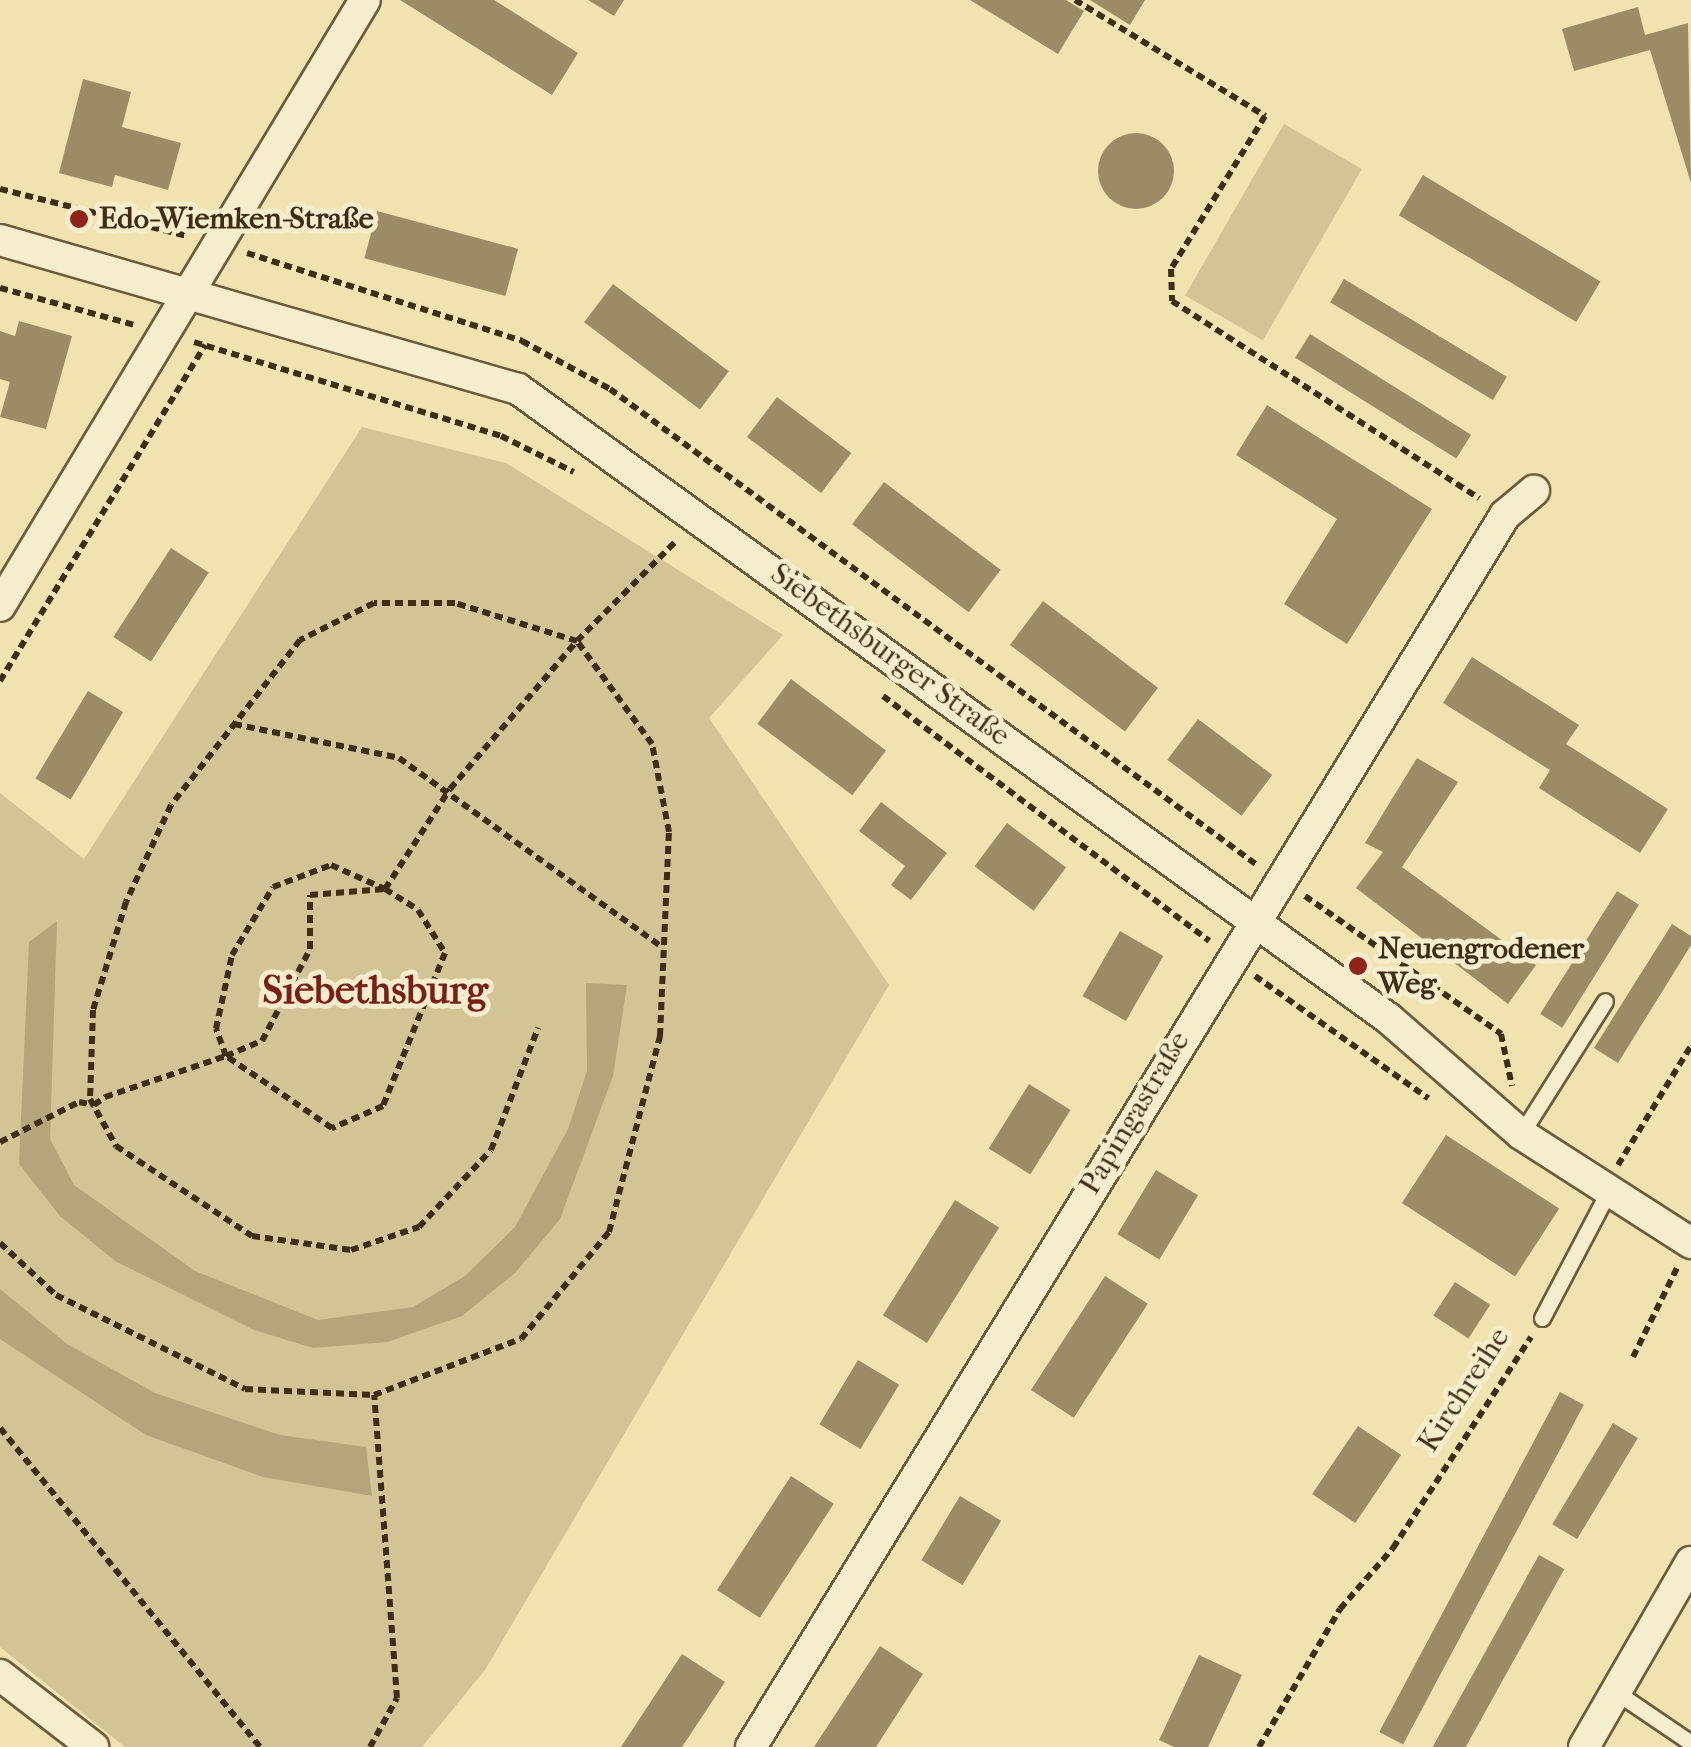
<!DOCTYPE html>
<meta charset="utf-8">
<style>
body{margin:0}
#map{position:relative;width:1691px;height:1747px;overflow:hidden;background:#f1e3b0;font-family:"IM FELL French Canon",serif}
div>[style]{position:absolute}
.green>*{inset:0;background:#d3c496;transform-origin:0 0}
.water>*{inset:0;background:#b4a57b}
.building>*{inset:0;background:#9c8c66;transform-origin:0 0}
.round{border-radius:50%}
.path>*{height:6px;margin-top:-3px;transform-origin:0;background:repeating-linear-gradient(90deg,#3f2e15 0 8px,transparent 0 13px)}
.roads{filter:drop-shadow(2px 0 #6c5b3c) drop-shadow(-2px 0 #6c5b3c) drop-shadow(0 2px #6c5b3c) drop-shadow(0 -2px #6c5b3c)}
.service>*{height:15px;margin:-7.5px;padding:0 7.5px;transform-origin:7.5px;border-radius:7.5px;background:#f6edcc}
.minor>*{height:30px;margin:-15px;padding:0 15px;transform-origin:15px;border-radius:15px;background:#f6edcc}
.dots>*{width:28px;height:28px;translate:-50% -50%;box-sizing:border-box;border:5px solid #f6edcc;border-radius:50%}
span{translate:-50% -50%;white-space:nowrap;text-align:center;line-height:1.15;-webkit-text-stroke:10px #f6edcc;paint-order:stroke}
.poi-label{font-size:30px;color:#3f2e15;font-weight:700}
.left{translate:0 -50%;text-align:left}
.street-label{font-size:30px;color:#3f2e15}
.district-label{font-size:40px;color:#7a1f14;font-weight:700}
</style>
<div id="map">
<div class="green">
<i style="left:1284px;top:124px;width:90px;height:198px;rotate:30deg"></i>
<i style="clip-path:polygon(362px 427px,506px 463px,783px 635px,709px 718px,889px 985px,485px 1670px,422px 1747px,125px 1747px,0 1647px,0 793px,84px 859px)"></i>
</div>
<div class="water">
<i style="clip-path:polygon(57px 921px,50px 1139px,74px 1185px,195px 1271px,318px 1320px,413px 1307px,465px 1276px,515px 1227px,568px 1129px,587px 1071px,586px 983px,627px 985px,613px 1076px,560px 1219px,515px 1273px,462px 1316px,387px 1342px,313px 1348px,254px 1330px,115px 1261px,60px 1216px,19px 1164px,29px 942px)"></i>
<i style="clip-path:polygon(0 1289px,67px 1344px,155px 1393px,280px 1435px,366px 1447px,372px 1496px,263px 1477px,146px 1435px,0 1339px)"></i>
</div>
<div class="building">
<i style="clip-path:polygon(400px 0,494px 0,578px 53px,552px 95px)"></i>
<i style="clip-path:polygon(588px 0,624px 0,614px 16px)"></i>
<i style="clip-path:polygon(970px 0,1066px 0,1084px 11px,1058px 54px)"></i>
<i style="clip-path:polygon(1090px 0,1145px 0,1130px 25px)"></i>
<i style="clip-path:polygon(1638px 7px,1645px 35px,1688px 23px,1691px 183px,1650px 50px,1574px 71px,1562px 29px)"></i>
<i style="clip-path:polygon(83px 79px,131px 92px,122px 127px,181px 143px,168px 190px,115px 175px,112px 187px,59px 173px)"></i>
<i class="round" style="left:1098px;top:133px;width:76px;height:76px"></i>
<i style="left:1423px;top:175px;width:207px;height:47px;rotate:31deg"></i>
<i style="left:377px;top:211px;width:146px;height:49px;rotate:15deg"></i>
<i style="left:1344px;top:279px;width:190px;height:27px;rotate:31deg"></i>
<i style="left:613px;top:284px;width:145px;height:48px;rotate:37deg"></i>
<i style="clip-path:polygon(19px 321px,72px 336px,46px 429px,0 417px,10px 382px,0 379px,0 331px,15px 336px)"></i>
<i style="left:1310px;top:334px;width:190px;height:28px;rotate:32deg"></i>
<i style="left:777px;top:397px;width:93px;height:50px;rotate:37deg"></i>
<i style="clip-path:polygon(1267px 405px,1432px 509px,1347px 644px,1284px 604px,1337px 519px,1236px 455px)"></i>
<i style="left:884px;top:482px;width:146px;height:53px;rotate:37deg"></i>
<i style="left:171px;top:548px;width:45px;height:106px;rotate:33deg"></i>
<i style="left:1043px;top:601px;width:144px;height:55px;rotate:37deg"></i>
<i style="clip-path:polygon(1472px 657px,1579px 725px,1566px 744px,1668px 809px,1640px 853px,1539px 788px,1550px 770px,1443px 703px)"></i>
<i style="left:791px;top:679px;width:119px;height:56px;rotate:37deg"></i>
<i style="left:88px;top:691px;width:41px;height:102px;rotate:31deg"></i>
<i style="left:1198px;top:719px;width:93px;height:51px;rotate:37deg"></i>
<i style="clip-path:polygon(1417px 758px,1458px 782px,1402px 867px,1536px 965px,1508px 1004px,1356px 888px,1383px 852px,1365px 843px)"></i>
<i style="clip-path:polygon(881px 802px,947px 853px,911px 900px,891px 885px,905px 866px,859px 831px)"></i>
<i style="left:1007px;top:823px;width:74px;height:54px;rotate:37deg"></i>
<i style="left:1617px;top:891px;width:26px;height:145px;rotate:32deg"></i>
<i style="clip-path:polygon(1672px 924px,1691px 936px,1691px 945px,1618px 1063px,1594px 1048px)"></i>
<i style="left:1120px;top:931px;width:50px;height:75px;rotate:30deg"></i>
<i style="left:1029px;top:1084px;width:49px;height:76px;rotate:32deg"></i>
<i style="left:1446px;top:1135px;width:135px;height:81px;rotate:33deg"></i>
<i style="left:1156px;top:1170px;width:49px;height:75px;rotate:31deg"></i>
<i style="left:955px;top:1200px;width:52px;height:136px;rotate:32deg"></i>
<i style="left:1105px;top:1276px;width:51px;height:136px;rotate:33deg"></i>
<i style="left:1455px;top:1282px;width:42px;height:40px;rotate:33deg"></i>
<i style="left:858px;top:1360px;width:48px;height:75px;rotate:31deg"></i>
<i style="left:1560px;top:1392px;width:27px;height:385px;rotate:28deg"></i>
<i style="left:1613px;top:1423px;width:29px;height:118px;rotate:31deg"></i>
<i style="left:1358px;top:1426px;width:52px;height:82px;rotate:34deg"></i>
<i style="left:791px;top:1476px;width:51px;height:136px;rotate:33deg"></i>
<i style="left:960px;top:1496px;width:48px;height:75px;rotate:31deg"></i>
<i style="left:1539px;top:1555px;width:29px;height:221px;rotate:29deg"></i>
<i style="clip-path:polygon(880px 1646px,923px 1674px,876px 1747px,814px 1747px)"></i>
<i style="clip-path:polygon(682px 1654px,725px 1682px,682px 1747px,621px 1747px)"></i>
<i style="clip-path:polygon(1199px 1655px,1242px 1675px,1208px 1747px,1174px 1747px,1159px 1740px)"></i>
</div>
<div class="path">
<i style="left:1075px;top:0;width:223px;rotate:31.4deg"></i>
<i style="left:1265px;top:116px;width:180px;rotate:121.6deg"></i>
<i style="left:1171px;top:269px;width:32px;rotate:88deg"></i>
<i style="left:1172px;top:301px;width:365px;rotate:32.7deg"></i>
<i style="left:0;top:189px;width:193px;rotate:14.1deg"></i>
<i style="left:247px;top:253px;width:289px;rotate:17.7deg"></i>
<i style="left:522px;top:341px;width:100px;rotate:28.6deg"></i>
<i style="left:610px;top:389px;width:803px;rotate:36.34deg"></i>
<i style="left:0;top:288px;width:139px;rotate:15.4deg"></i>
<i style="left:194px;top:342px;width:321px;rotate:17deg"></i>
<i style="left:501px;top:436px;width:81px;rotate:26.3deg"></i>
<i style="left:0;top:681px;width:394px;rotate:-58.6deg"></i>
<i style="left:883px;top:696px;width:408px;rotate:36.9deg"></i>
<i style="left:234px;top:724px;width:168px;rotate:11.6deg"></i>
<i style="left:399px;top:758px;width:325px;rotate:35.7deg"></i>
<i style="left:1305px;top:896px;width:240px;rotate:35.1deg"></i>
<i style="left:1501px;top:1034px;width:53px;rotate:78.1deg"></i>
<i style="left:1255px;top:976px;width:212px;rotate:35.2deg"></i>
<i style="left:0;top:1142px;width:89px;rotate:-26.9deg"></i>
<i style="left:79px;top:1102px;width:15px;rotate:11deg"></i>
<i style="left:94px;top:1105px;width:14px;rotate:-36deg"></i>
<i style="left:105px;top:1097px;width:128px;rotate:-18.7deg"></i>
<i style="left:226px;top:1056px;width:39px;rotate:-23deg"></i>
<i style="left:262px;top:1041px;width:104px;rotate:-62.4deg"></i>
<i style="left:310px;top:949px;width:54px;rotate:-90deg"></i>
<i style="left:310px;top:895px;width:75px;rotate:-4.6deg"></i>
<i style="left:385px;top:889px;width:39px;rotate:32deg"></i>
<i style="left:418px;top:910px;width:51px;rotate:57.9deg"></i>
<i style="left:445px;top:953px;width:165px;rotate:112.1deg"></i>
<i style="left:383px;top:1106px;width:56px;rotate:156.7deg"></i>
<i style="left:332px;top:1128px;width:128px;rotate:-145.8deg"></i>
<i style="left:226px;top:1056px;width:29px;rotate:-110deg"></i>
<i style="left:216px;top:1029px;width:76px;rotate:-77.8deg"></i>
<i style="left:232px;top:955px;width:79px;rotate:-58.9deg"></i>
<i style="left:273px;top:887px;width:62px;rotate:-20.8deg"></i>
<i style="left:331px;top:865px;width:59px;rotate:24deg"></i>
<i style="left:385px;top:889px;width:119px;rotate:-57deg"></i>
<i style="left:450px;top:789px;width:195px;rotate:-49.4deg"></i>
<i style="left:577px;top:641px;width:141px;rotate:-45.3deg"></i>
<i style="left:1618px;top:1165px;width:140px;rotate:-58.5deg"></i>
<i style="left:0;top:1243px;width:76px;rotate:42.9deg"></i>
<i style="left:56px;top:1295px;width:211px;rotate:26.4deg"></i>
<i style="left:245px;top:1389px;width:129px;rotate:2.7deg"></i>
<i style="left:374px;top:1395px;width:157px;rotate:-20.9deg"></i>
<i style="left:521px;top:1339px;width:139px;rotate:-50.6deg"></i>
<i style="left:609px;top:1232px;width:203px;rotate:-75.4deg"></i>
<i style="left:660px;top:1036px;width:204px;rotate:-87.5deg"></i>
<i style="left:669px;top:832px;width:90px;rotate:-100.9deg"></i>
<i style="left:652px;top:744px;width:127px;rotate:-126.1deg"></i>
<i style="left:577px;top:641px;width:128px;rotate:-162.7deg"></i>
<i style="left:455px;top:603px;width:81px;rotate:180deg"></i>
<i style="left:374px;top:603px;width:83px;rotate:153.4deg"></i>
<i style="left:300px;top:640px;width:209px;rotate:128deg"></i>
<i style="left:171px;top:805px;width:107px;rotate:114.9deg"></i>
<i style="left:126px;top:902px;width:113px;rotate:107deg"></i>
<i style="left:93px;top:1010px;width:89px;rotate:91.9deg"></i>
<i style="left:90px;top:1099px;width:54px;rotate:61deg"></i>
<i style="left:116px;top:1146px;width:163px;rotate:33.5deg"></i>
<i style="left:252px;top:1236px;width:100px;rotate:8deg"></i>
<i style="left:351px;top:1250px;width:72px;rotate:-18.7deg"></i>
<i style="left:419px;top:1227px;width:105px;rotate:-46.9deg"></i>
<i style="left:491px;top:1150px;width:131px;rotate:-68.9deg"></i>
<i style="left:1633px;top:1357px;width:102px;rotate:-63.7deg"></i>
<i style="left:0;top:1428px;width:412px;rotate:50.8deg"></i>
<i style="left:370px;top:1747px;width:56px;rotate:-61.1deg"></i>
<i style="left:397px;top:1698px;width:304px;rotate:-94.3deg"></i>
<i style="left:1259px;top:1747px;width:160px;rotate:-59.6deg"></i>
<i style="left:1340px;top:1609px;width:81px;rotate:-49deg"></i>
<i style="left:1393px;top:1548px;width:252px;rotate:-56.8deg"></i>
</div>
<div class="roads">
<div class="service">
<i style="left:1521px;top:1134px;width:157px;rotate:-57.7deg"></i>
<i style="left:1542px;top:1318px;width:140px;rotate:-62.3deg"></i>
<i style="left:1616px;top:1692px;width:91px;rotate:34.2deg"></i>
</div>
<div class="minor">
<i style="left:0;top:240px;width:539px;rotate:16.05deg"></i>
<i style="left:518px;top:389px;width:1074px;rotate:35.87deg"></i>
<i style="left:1388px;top:1018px;width:176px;rotate:41.1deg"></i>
<i style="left:1521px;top:1134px;width:202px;rotate:32.7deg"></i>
<i style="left:0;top:606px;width:707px;rotate:-58.94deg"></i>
<i style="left:0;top:1675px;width:118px;rotate:37.7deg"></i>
<i style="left:751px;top:1747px;width:1444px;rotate:-58.53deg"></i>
<i style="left:1505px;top:515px;width:38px;rotate:-40deg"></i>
<i style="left:1584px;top:1747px;width:214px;rotate:-60deg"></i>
</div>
</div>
<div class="dots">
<i style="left:79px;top:219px;background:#8f2418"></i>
<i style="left:1358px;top:966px;background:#8f2418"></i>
</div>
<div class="poi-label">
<span class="left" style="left:99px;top:219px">Edo-Wiemken-Straße</span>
<span class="left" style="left:1378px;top:966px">Neuengrodener<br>Weg</span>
</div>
<div class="street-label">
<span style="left:890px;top:655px;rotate:36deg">Siebethsburger Straße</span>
<span style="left:1135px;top:1113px;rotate:-59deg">Papingastraße</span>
<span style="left:1464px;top:1390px;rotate:-57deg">Kirchreihe</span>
</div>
<div class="district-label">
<span style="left:375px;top:990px">Siebethsburg</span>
</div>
</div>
